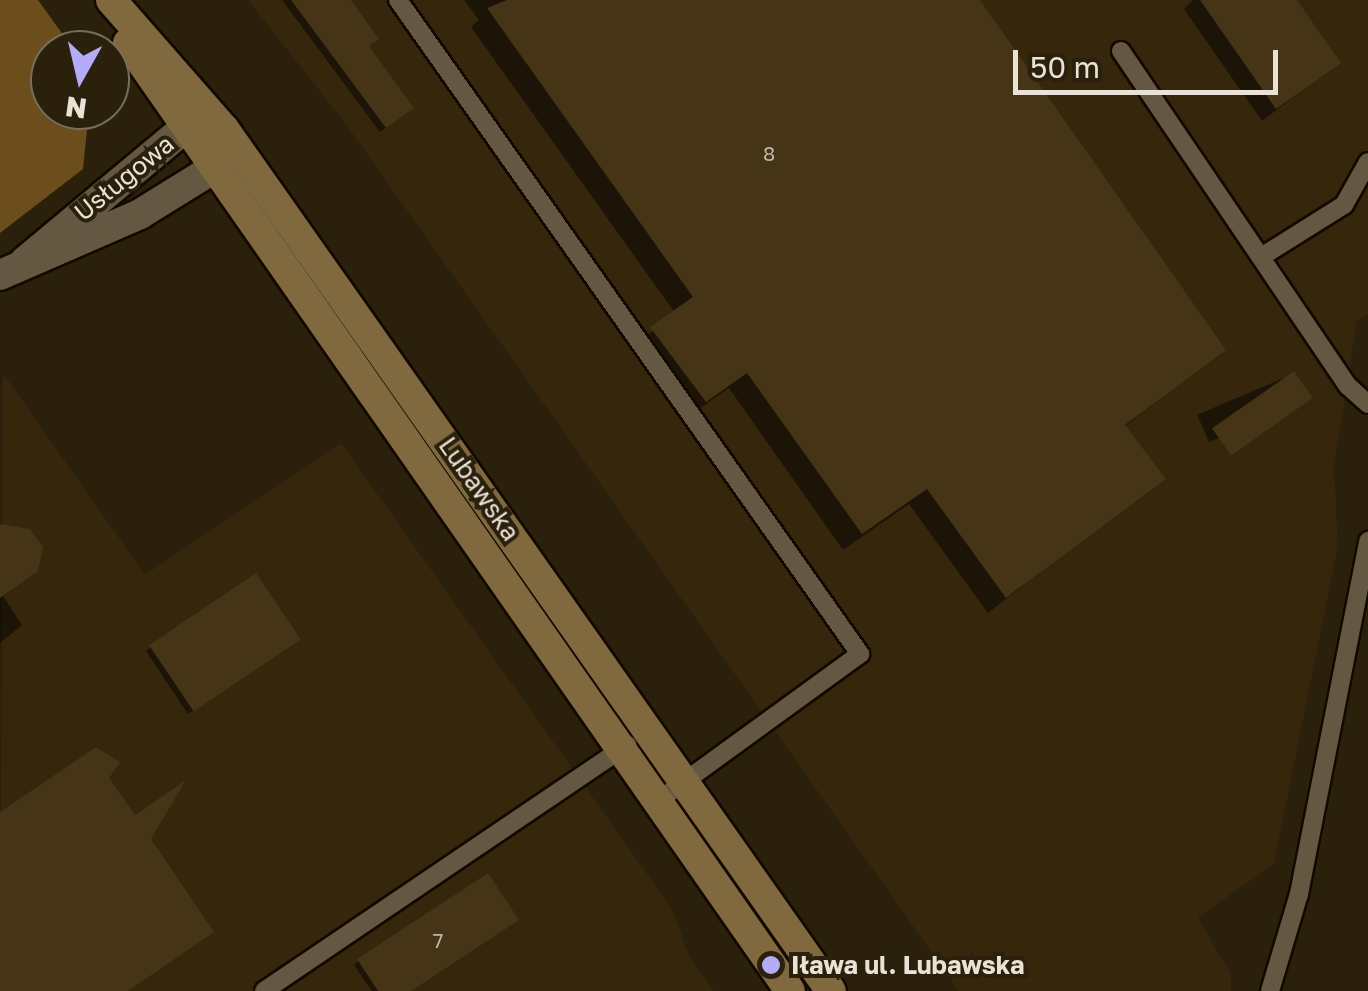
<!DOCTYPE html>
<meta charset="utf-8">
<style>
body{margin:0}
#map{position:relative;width:1368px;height:991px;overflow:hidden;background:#2b200c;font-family:"Golos Text",sans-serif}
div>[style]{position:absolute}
.built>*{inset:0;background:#35260c}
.forest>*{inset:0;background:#6b4e1b}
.shadow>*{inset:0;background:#0007;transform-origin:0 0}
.building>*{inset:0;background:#463417;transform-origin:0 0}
.roads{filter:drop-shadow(2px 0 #130900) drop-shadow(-2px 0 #130900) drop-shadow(0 2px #130900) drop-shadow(0 -2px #130900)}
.lane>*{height:18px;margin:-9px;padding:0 9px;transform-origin:9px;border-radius:9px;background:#655843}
.street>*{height:30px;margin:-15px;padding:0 15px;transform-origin:15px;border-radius:15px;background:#655843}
.secondary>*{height:30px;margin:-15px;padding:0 15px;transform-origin:15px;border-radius:15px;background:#81693f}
.dots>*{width:28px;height:28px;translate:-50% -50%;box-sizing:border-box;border:5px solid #2b200c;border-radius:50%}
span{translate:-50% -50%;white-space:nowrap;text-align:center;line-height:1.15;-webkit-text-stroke:8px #2b200c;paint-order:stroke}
.number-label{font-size:20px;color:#c1b6a6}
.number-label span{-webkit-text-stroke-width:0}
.street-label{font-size:25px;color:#eae2d6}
.poi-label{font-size:25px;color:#eae2d6;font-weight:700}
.left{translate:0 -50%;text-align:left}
.north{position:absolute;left:30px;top:30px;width:100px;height:100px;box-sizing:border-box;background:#2b200c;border:2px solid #776e5d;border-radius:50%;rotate:188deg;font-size:28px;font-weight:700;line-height:40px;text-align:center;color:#eae2d6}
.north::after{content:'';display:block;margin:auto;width:35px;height:45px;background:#b5acf8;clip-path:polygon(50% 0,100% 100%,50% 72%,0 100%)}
.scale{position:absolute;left:1013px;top:50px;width:265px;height:45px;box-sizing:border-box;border:5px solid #eae2d6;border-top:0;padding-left:12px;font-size:30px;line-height:35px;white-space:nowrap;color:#eae2d6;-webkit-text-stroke:8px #2b200c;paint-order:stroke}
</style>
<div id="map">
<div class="built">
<i style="clip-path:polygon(248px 0,1368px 0,1368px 315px,1357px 320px,1334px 466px,1338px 546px,1274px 864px,1198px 917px,1231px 975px,1231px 991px,959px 991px,348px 127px)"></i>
<i style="clip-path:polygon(3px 373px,145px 575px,341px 443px,672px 909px,689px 955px,714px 991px,0 991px)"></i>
</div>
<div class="forest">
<i style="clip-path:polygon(0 0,38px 0,74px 50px,50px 50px,50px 110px,89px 110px,83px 169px,0 233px)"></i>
</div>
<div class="shadow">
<i style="clip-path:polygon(282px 0,348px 0,367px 46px,406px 113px,380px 132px)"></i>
<i style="clip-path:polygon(464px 0,976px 0,1223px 350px,1124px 427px,1162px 478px,988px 613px,909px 504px,843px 550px,729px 388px,688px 417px,634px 347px,675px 313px,471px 27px,479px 20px)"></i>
<i style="clip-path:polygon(1193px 0,1294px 0,1338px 63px,1262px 121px,1184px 9px)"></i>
<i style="left:1293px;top:374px;width:30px;height:104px;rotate:67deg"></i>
<i style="clip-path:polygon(0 532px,36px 570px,3px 596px,22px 625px,0 643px)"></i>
<i style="clip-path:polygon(293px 643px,188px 714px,146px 651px,151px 647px)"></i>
<i style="clip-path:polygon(359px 961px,409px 991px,372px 991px,354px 965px)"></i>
</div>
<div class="building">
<i style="clip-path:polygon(291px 0,351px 0,379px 39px,369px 46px,414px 108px,386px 128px)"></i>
<i style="clip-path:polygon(507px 0,980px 0,1226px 350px,1125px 425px,1166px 479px,1006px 598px,927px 489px,862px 534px,747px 373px,706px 402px,650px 327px,693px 297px,487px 8px)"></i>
<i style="clip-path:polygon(1200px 0,1297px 0,1341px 63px,1276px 109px)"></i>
<i style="left:1294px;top:371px;width:33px;height:100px;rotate:55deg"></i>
<i style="clip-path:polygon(0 524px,30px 529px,43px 547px,38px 571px,0 598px)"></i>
<i style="left:256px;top:573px;width:80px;height:129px;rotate:56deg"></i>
<i style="clip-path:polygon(96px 747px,120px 762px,109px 778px,135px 815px,186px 780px,151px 839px,214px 932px,128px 991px,0 991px,0 812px)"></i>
<i style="clip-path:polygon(488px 873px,519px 920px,411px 991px,378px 991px,357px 959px)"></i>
</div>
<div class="roads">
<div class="lane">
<i style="left:398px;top:0;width:801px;rotate:54.76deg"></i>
<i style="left:860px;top:654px;width:250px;rotate:144deg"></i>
<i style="left:1121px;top:51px;width:405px;rotate:55.9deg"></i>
<i style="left:1348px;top:386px;width:27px;rotate:42deg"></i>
<i style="left:1261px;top:257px;width:98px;rotate:-32.1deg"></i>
<i style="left:1344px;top:205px;width:49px;rotate:-60.8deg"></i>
<i style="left:264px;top:991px;width:439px;rotate:-34.1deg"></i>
<i style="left:1270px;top:991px;width:101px;rotate:-73.4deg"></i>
<i style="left:1299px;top:894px;width:360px;rotate:-78.9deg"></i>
</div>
<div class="street">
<i style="left:0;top:275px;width:153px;rotate:-23.5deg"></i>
<i style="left:140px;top:214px;width:86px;rotate:-31.7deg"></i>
<i style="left:213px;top:169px;width:41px;rotate:-74.6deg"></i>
<i style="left:224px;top:129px;width:39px;rotate:-179deg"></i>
<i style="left:185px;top:128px;width:209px;rotate:140.2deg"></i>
</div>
<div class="secondary">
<i style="left:111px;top:0;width:171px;rotate:48.8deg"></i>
<i style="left:224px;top:129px;width:1054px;rotate:54.85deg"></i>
<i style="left:128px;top:43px;width:1156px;rotate:55.07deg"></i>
</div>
</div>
<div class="dots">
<i style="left:771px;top:965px;background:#b5acf8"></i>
</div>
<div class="number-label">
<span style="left:769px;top:153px">8</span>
<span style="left:438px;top:940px">7</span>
</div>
<div class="street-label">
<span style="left:124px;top:178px;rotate:-39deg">Usługowa</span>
<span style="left:479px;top:489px;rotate:55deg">Lubawska</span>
</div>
<div class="poi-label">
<span class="left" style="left:791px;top:965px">Iława ul. Lubawska</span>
</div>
<div class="north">N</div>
<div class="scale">50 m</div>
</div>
